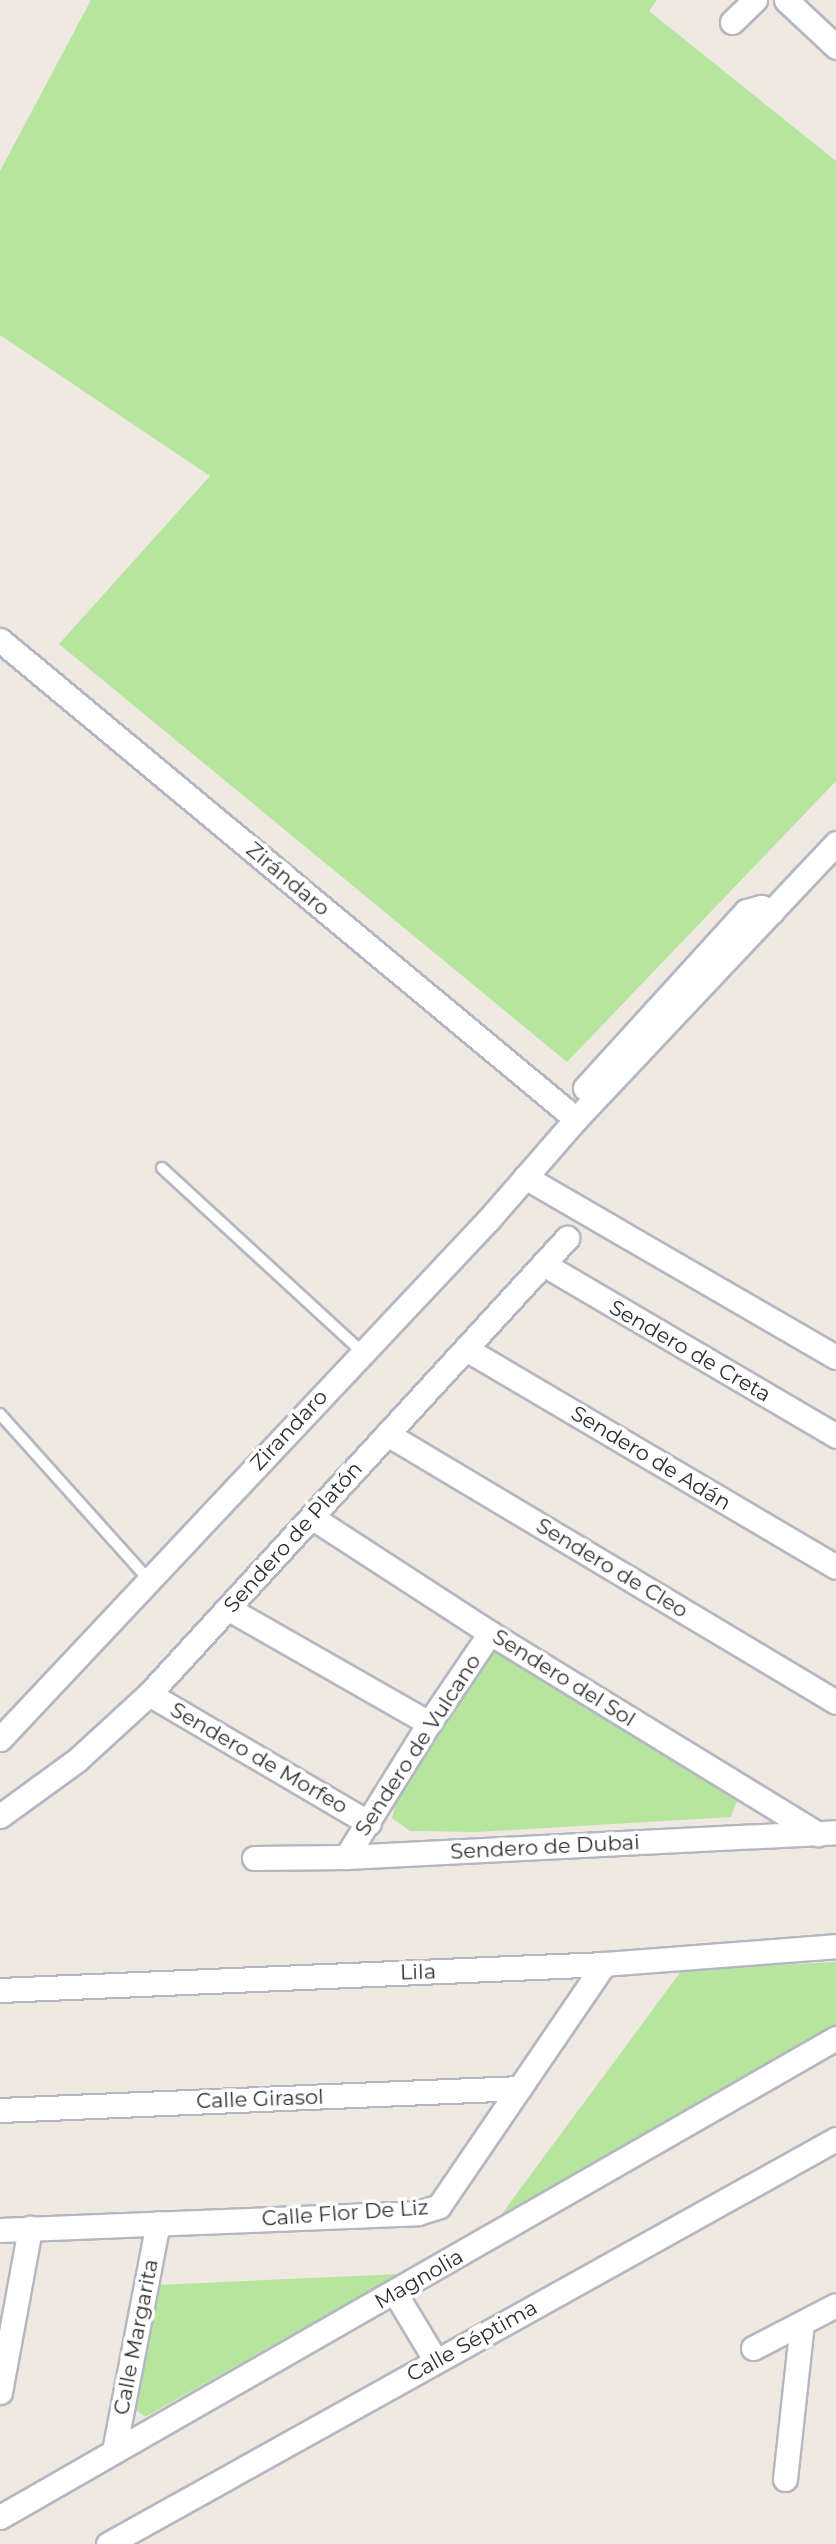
<!DOCTYPE html>
<meta charset="utf-8">
<style>
body{margin:0}
#map{position:relative;width:836px;height:2544px;overflow:hidden;background:#efe9e1;font-family:Montserrat,sans-serif}
div>[style]{position:absolute}
.green>*{inset:0;background:#b6e59e}
.roads{filter:drop-shadow(2px 0 #b4b7c1) drop-shadow(-2px 0 #b4b7c1) drop-shadow(0 2px #b4b7c1) drop-shadow(0 -2px #b4b7c1)}
.lane>*{height:10px;margin:-5px;padding:0 5px;transform-origin:5px;border-radius:5px;background:#fff}
.street>*{height:23px;margin:-11.5px;padding:0 11.5px;transform-origin:11.5px;border-radius:11.5px;background:#fff}
span{translate:-50% -50%;white-space:nowrap;text-align:center;line-height:1.15;-webkit-text-stroke:7px #fff;paint-order:stroke}
.street-label{font-size:21px;color:#2e2e2e}
</style>
<div id="map">
<div class="green">
<i style="clip-path:polygon(91px 0,657px 0,649px 11px,836px 161px,836px 781px,567px 1062px,59px 644px,210px 476px,0 335px,0 171px)"></i>
<i style="clip-path:polygon(498px 1651px,737px 1801px,731px 1817px,477px 1832px,410px 1831px,392px 1818px,397px 1799px,486px 1653px)"></i>
<i style="clip-path:polygon(836px 1962px,836px 2025px,501px 2215px,682px 1970px)"></i>
<i style="clip-path:polygon(400px 2274px,145px 2417px,130px 2405px,157px 2285px)"></i>
</div>
<div class="roads">
<div class="lane">
<i style="left:162px;top:1168px;width:272px;rotate:42.6deg"></i>
<i style="left:0;top:1414px;width:223px;rotate:48.1deg"></i>
</div>
<div class="street">
<i style="left:786px;top:0;width:69px;rotate:43.2deg"></i>
<i style="left:732px;top:22px;width:32px;rotate:-44deg"></i>
<i style="left:0;top:640px;width:749px;rotate:39.75deg"></i>
<i style="left:585px;top:1088px;width:239px;rotate:-47.7deg"></i>
<i style="left:746px;top:911px;width:16px;rotate:-15deg"></i>
<i style="left:761px;top:907px;width:12px;rotate:24deg"></i>
<i style="left:525px;top:1177px;width:359px;rotate:30.1deg"></i>
<i style="left:545px;top:1265px;width:338px;rotate:30.4deg"></i>
<i style="left:466px;top:1349px;width:429px;rotate:30.5deg"></i>
<i style="left:387px;top:1434px;width:523px;rotate:30.83deg"></i>
<i style="left:313px;top:1518px;width:211px;rotate:33deg"></i>
<i style="left:490px;top:1633px;width:385px;rotate:31.5deg"></i>
<i style="left:229px;top:1609px;width:230px;rotate:29.7deg"></i>
<i style="left:149px;top:1694px;width:255px;rotate:30.4deg"></i>
<i style="left:0;top:1739px;width:714px;rotate:-46.76deg"></i>
<i style="left:489px;top:1219px;width:133px;rotate:-49deg"></i>
<i style="left:576px;top:1119px;width:379px;rotate:-46.7deg"></i>
<i style="left:0;top:1816px;width:95px;rotate:-36deg"></i>
<i style="left:77px;top:1760px;width:98px;rotate:-42.5deg"></i>
<i style="left:149px;top:1694px;width:619px;rotate:-47.49deg"></i>
<i style="left:346px;top:1857px;width:158px;rotate:-58.2deg"></i>
<i style="left:429px;top:1723px;width:109px;rotate:-55.9deg"></i>
<i style="left:254px;top:1858px;width:92px;rotate:-0.6deg"></i>
<i style="left:346px;top:1857px;width:491px;rotate:-2.9deg"></i>
<i style="left:0;top:1990px;width:605px;rotate:-2.46deg"></i>
<i style="left:604px;top:1964px;width:233px;rotate:-4.4deg"></i>
<i style="left:0;top:2110px;width:520px;rotate:-2.42deg"></i>
<i style="left:0;top:2230px;width:418px;rotate:-2.3deg"></i>
<i style="left:418px;top:2213px;width:22px;rotate:-18deg"></i>
<i style="left:439px;top:2206px;width:293px;rotate:-55.7deg"></i>
<i style="left:395px;top:2293px;width:79px;rotate:58.9deg"></i>
<i style="left:753px;top:2348px;width:93px;rotate:-27.4deg"></i>
<i style="left:0;top:2392px;width:167px;rotate:-79.6deg"></i>
<i style="left:114px;top:2451px;width:232px;rotate:-79.1deg"></i>
<i style="left:785px;top:2479px;width:157px;rotate:-83.8deg"></i>
<i style="left:0;top:2517px;width:964px;rotate:-29.81deg"></i>
<i style="left:108px;top:2544px;width:833px;rotate:-29.09deg"></i>
</div>
</div>
<div class="street-label">
<span style="left:288px;top:879px;rotate:40deg">Zirándaro</span>
<span style="left:690px;top:1351px;rotate:30deg">Sendero de Creta</span>
<span style="left:289px;top:1430px;rotate:-47deg">Zirandaro</span>
<span style="left:651px;top:1458px;rotate:31deg">Sendero de Adán</span>
<span style="left:293px;top:1537px;rotate:-48deg">Sendero de Platón</span>
<span style="left:612px;top:1568px;rotate:31deg">Sendero de Cleo</span>
<span style="left:564px;top:1678px;rotate:32deg">Sendero del Sol</span>
<span style="left:418px;top:1745px;rotate:-57deg">Sendero de Vulcano</span>
<span style="left:259px;top:1758px;rotate:30deg">Sendero de Morfeo</span>
<span style="left:545px;top:1847px;rotate:-3deg">Sendero de Dubai</span>
<span style="left:418px;top:1972px;rotate:-2deg">Lila</span>
<span style="left:260px;top:2099px;rotate:-2deg">Calle Girasol</span>
<span style="left:345px;top:2213px;rotate:-4deg">Calle Flor De Liz</span>
<span style="left:419px;top:2279px;rotate:-30deg">Magnolia</span>
<span style="left:136px;top:2337px;rotate:-79deg">Calle Margarita</span>
<span style="left:472px;top:2341px;rotate:-29deg">Calle Séptima</span>
</div>
</div>
